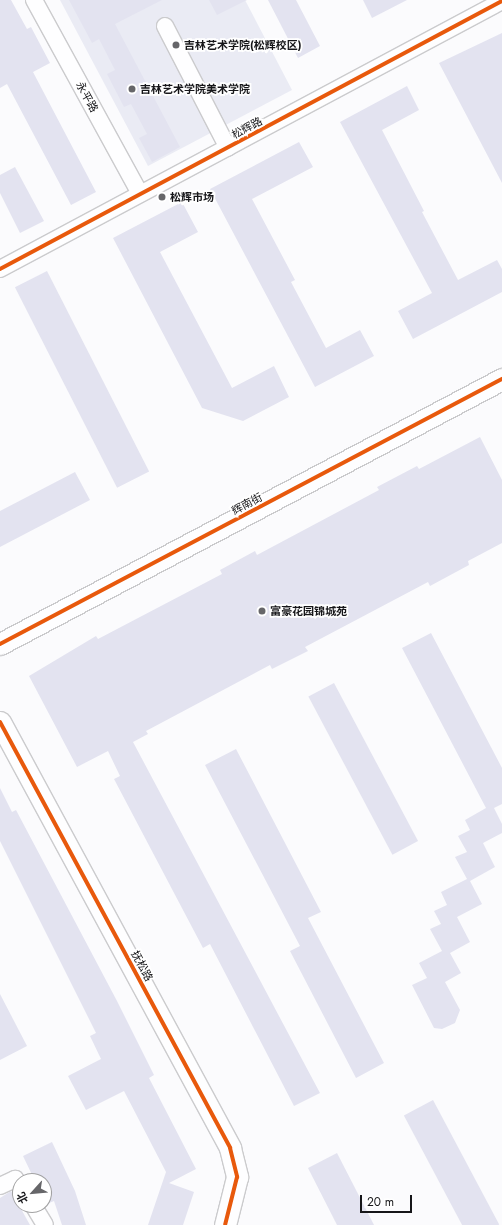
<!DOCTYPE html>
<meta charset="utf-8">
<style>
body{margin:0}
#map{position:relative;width:502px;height:1225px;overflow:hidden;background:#fbfbfd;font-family:Jost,"Noto Sans SC",sans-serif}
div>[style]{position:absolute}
.built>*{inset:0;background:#eaebf4}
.building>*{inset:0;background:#e3e3f0;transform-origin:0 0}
.roads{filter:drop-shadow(1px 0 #cbcbcd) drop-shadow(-1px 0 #cbcbcd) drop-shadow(0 1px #cbcbcd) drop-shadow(0 -1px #cbcbcd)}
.minor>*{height:16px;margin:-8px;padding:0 8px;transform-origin:8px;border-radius:8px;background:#fefeff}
.tertiary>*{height:21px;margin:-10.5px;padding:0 10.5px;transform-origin:10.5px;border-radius:10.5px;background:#fefeff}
.cycleway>*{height:4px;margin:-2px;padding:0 2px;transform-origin:2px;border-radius:2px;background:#e8590c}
.dots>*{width:11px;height:11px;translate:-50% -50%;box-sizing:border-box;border:2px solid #fff;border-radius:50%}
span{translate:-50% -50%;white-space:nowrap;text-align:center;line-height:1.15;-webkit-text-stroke:3.5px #fff;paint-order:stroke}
.poi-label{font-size:11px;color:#161619;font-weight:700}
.left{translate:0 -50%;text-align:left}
.street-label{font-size:11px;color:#161619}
.north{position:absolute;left:12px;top:1173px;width:40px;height:40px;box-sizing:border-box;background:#fff;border:1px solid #a2a2a3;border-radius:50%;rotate:243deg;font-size:11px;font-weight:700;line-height:16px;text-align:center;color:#161619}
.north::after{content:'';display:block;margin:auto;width:14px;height:18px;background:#666669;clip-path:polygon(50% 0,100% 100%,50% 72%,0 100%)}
.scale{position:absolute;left:360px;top:1195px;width:52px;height:18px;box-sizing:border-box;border:2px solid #161619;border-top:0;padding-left:5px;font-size:12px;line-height:14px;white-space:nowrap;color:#161619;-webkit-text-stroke:3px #fff;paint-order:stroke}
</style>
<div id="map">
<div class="built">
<i style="clip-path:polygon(60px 0,245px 0,292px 90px,148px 166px)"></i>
</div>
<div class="building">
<i style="clip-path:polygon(0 0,11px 0,27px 29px,31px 27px,50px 63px,33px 72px,96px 192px,71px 205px,7px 84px,0 88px)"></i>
<i style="clip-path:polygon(69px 0,162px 0,115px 24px,180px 147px,152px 162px,139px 138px,147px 134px,131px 104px,124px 107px,107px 74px,115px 70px,99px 39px,92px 43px)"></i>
<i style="clip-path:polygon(209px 0,247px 0,217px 15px)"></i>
<i style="clip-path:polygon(268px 0,296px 0,320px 46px,298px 58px)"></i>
<i style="clip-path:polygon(363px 0,407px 0,372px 18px)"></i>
<i style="clip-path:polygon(502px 33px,502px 183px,439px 63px)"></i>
<i style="clip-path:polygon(407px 86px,419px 110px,382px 130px,424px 211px,422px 212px,458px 280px,497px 260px,502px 269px,502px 292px,413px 339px,398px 311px,432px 293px,340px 122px)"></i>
<i style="clip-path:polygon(299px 142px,313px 167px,252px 199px,295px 280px,291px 282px,326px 348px,360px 330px,374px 356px,315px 387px,210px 189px)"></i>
<i style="clip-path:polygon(15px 167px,44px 221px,20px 233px,0 193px,0 175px)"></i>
<i style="clip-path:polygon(182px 202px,198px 232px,160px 252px,232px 388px,274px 366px,289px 397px,243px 421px,202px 408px,113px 238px)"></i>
<i style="left:47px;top:271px;width:225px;height:36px;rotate:63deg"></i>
<i style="clip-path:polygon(480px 437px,502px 480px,502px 543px,468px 561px,469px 565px,430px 586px,428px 582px,305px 647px,308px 651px,272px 669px,270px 665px,146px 731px,148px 734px,133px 742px,320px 1093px,294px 1106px,210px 944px,203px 948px,114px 779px,120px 776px,108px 751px,77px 767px,29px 676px,96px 636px,98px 639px,222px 574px,220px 570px,255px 551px,257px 555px,379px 490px,377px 487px,417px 466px,419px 469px)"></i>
<i style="clip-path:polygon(75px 472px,90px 500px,0 547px,0 511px)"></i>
<i style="clip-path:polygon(431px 633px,502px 768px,502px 804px,494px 808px,502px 824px,502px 833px,483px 843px,495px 867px,470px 881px,482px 904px,457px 917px,470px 942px,450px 953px,461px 973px,445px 982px,460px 1010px,455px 1023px,442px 1029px,434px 1028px,412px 985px,427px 978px,419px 963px,442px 951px,430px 929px,441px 924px,434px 911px,447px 905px,441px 892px,467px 879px,455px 857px,467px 852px,458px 836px,470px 830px,465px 820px,486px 808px,402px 648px)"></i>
<i style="left:334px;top:683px;width:179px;height:29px;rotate:62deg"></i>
<i style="clip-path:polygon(236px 749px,321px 912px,308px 918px,384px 1063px,356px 1078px,290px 951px,300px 946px,205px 765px)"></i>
<i style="clip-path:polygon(0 788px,12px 812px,16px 810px,117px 1001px,154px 1075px,149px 1078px,196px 1169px,169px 1183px,194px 1192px,183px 1225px,148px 1225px,166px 1172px,124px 1091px,86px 1110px,68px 1076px,101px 1059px,90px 1036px,96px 1033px,0 841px)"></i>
<i style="clip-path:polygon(0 994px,27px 1046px,0 1060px)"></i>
<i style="left:433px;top:1100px;width:141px;height:33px;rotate:62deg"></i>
<i style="clip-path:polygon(52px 1142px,75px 1191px,86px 1225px,62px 1225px,54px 1201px,44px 1205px,44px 1181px,35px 1181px,23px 1156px)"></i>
<i style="clip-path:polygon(337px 1153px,374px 1225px,337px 1225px,308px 1168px)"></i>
<i style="clip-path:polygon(11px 1191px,30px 1225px,0 1225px,0 1198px)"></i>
</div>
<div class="roads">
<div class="minor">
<i style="left:34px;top:0;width:221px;rotate:61.3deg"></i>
<i style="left:165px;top:26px;width:137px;rotate:62.7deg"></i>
<i style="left:0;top:269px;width:569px;rotate:-28.1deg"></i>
<i style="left:0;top:1186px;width:17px;rotate:-25deg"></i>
<i style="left:15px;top:1179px;width:9px;rotate:54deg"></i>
<i style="left:33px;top:1205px;width:23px;rotate:59deg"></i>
</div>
<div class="tertiary">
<i style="left:0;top:644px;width:568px;rotate:-27.83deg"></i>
<i style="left:0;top:722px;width:484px;rotate:61.6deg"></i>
<i style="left:230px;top:1148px;width:30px;rotate:76deg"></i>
<i style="left:237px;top:1177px;width:49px;rotate:104deg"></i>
</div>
</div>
<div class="cycleway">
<i style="left:0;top:269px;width:569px;rotate:-28.1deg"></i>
<i style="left:0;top:644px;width:568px;rotate:-27.83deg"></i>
<i style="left:0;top:722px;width:484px;rotate:61.6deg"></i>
<i style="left:230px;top:1148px;width:30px;rotate:76deg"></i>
<i style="left:237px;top:1177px;width:49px;rotate:104deg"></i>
</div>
<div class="dots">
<i style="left:176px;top:45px;background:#666669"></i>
<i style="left:132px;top:89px;background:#666669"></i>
<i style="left:162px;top:197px;background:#666669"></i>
<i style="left:262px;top:611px;background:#666669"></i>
</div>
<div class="poi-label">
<span class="left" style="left:184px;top:45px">吉林艺术学院(松辉校区)</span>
<span class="left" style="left:140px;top:89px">吉林艺术学院美术学院</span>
<span class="left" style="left:170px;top:197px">松辉市场</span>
<span class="left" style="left:270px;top:611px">富豪花园锦城苑</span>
</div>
<div class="street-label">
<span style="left:87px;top:97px;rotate:61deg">永平路</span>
<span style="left:247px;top:128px;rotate:-28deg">松辉路</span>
<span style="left:247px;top:504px;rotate:-28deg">辉南街</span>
<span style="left:142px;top:966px;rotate:62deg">抚松路</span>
</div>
<div class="north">北</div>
<div class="scale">20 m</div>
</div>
